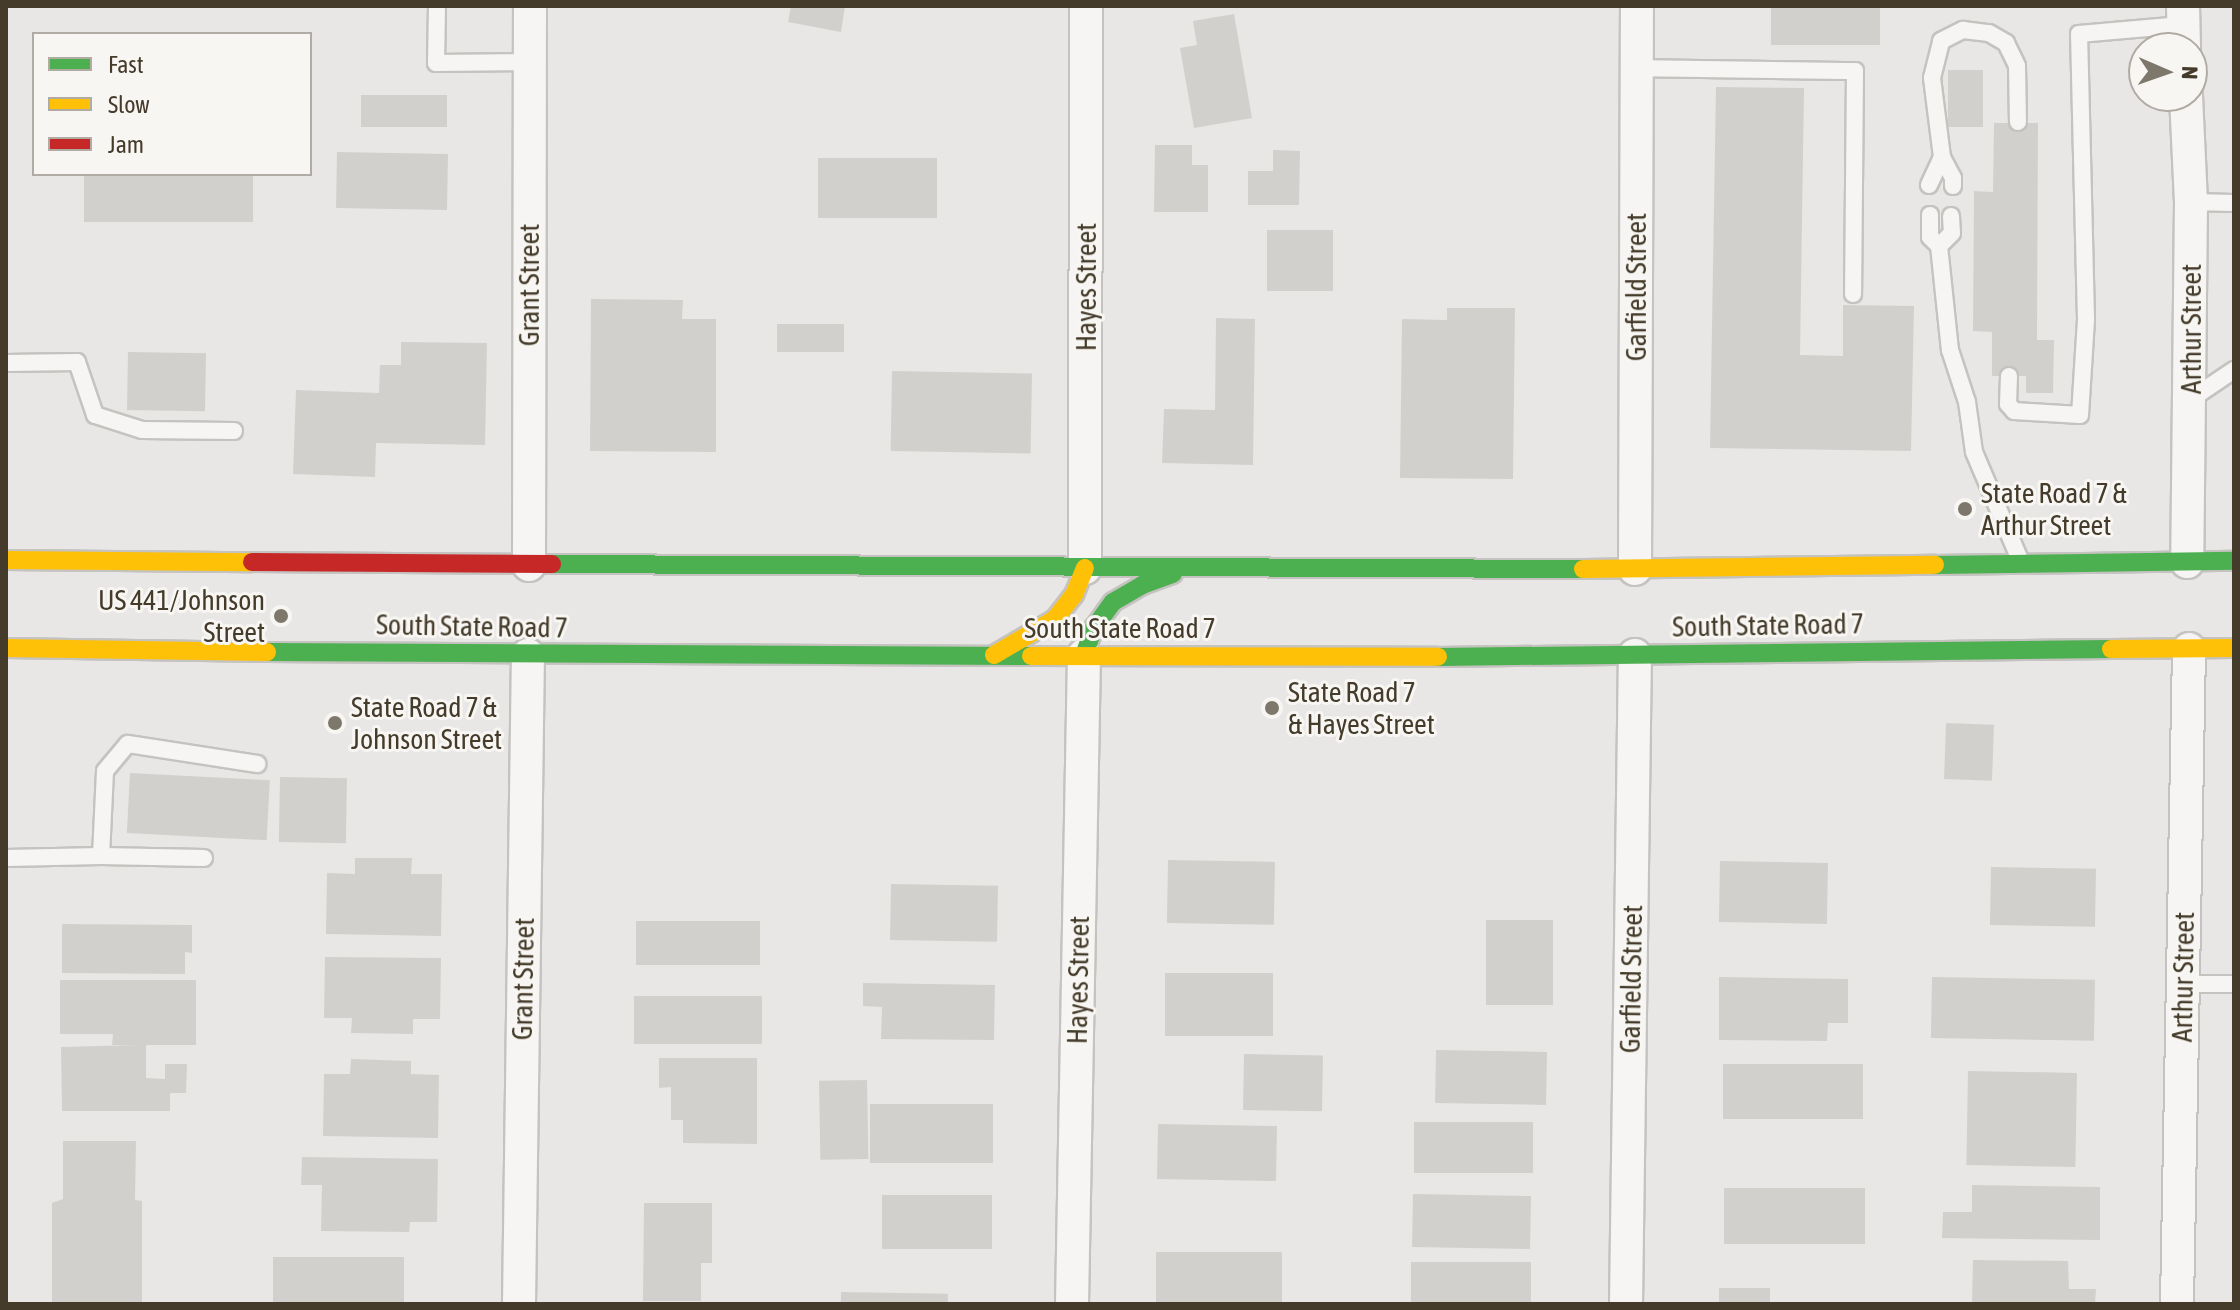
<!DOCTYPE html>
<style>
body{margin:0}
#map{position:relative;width:2240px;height:1310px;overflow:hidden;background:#e9e7e5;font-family:"Asap Condensed",sans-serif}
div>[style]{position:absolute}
.building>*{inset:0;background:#d2d0cd;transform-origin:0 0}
.roads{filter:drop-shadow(2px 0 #c5c3c0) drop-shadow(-2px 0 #c5c3c0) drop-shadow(0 2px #c5c3c0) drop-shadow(0 -2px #c5c3c0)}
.lane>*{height:16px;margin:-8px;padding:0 8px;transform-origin:8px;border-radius:8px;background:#f6f5f4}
.street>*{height:32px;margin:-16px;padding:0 16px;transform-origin:16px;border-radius:16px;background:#f6f5f4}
.fast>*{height:18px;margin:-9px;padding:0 9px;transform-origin:9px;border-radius:9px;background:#4caf50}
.slow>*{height:18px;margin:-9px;padding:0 9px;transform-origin:9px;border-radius:9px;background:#ffc107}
.jam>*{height:18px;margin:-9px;padding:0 9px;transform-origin:9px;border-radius:9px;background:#c62828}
.dots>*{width:22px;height:22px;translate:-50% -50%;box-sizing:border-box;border:4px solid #f8f6f3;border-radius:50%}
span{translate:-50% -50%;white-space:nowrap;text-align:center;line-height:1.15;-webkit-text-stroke:6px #f8f6f3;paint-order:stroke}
.street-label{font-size:28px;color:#443b2a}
.poi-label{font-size:28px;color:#443b2a}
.left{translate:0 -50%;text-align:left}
.right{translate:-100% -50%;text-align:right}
.frame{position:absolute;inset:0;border:8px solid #443b2a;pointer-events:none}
.legend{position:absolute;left:32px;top:32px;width:280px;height:144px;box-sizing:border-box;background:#f8f6f3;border:2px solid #b0aba3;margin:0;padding:10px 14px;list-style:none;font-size:24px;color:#443b2a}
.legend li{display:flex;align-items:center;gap:16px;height:40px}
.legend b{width:40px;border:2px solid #b0aba3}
.north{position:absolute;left:2128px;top:32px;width:80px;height:80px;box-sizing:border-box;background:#f8f6f3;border:2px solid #b0aba3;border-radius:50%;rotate:92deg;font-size:22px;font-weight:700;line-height:32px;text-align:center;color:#443b2a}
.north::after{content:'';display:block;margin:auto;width:28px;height:36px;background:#7e776b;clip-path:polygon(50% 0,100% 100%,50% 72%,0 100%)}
</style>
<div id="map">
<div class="building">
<i style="clip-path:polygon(791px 6px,845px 6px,841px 32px,788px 22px)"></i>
<i style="left:1771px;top:6px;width:109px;height:39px"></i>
<i style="clip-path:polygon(1234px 14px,1252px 118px,1194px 128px,1180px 48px,1197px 45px,1193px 21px)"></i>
<i style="left:1948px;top:70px;width:35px;height:57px"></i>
<i style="clip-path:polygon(1716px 87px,1804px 88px,1800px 355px,1843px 356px,1843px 305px,1914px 306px,1911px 451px,1710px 448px)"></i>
<i style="left:361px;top:95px;width:86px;height:32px"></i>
<i style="clip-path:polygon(1994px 123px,2038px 123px,2037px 340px,2054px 340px,2053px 393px,2026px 393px,2026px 376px,1992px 376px,1992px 332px,1973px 331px,1974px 191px,1993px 192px)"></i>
<i style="clip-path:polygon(1155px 145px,1192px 145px,1192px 165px,1208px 165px,1208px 212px,1154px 212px)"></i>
<i style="clip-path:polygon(1273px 150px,1300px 151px,1299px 205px,1248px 205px,1248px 171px,1273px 171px)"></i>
<i style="left:337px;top:152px;width:111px;height:56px;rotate:1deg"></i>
<i style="left:818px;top:158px;width:119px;height:60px"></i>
<i style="left:84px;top:174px;width:169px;height:48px"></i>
<i style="left:1267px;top:230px;width:66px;height:61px"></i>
<i style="clip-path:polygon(591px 299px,683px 300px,682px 319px,716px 319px,716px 452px,590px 451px)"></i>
<i style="clip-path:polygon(1447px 308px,1515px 308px,1513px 479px,1400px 478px,1402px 319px,1447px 320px)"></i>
<i style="clip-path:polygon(1216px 318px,1255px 319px,1253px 465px,1162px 463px,1164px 409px,1215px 410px)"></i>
<i style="left:777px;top:324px;width:67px;height:28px"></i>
<i style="clip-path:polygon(401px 342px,487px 343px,485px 445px,376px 443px,375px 477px,293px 474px,296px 390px,379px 393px,380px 365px,401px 365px)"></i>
<i style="left:128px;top:352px;width:78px;height:58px;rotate:1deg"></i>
<i style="left:892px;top:371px;width:140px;height:80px;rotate:1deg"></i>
<i style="left:1946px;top:723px;width:48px;height:56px;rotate:2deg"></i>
<i style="left:130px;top:773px;width:140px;height:60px;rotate:3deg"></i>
<i style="left:280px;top:777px;width:67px;height:65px;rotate:1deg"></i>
<i style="clip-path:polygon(355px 858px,412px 858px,411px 874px,442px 874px,441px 936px,326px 934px,327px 873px,355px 874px)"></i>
<i style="left:1168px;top:860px;width:107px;height:63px;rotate:1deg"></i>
<i style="left:1720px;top:861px;width:108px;height:61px;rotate:1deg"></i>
<i style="left:1991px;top:867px;width:105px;height:58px;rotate:1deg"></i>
<i style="left:891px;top:884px;width:107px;height:56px;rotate:1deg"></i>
<i style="left:1486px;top:920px;width:67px;height:85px"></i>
<i style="left:636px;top:921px;width:124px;height:44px"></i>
<i style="clip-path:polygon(62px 924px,192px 925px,192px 953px,185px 952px,185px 974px,62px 973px)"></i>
<i style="clip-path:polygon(325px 957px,441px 958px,440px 1019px,413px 1019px,413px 1034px,351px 1033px,352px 1018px,324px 1018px)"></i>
<i style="left:1165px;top:973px;width:108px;height:63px"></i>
<i style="clip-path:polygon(1719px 977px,1848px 979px,1848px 1023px,1828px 1023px,1827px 1041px,1719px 1040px)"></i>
<i style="left:1932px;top:977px;width:163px;height:61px;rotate:1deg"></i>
<i style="clip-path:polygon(60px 980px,196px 980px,196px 1045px,146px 1045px,146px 1078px,165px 1079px,165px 1064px,187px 1064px,186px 1093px,170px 1093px,170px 1111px,62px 1111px,61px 1047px,139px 1045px,112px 1045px,113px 1034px,60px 1034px)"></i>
<i style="clip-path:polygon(863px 983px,995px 985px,994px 1040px,881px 1039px,882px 1007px,863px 1006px)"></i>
<i style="left:634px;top:996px;width:128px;height:48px"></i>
<i style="left:1436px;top:1050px;width:111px;height:53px;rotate:1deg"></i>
<i style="left:1244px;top:1054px;width:79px;height:56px;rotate:1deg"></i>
<i style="clip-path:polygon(659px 1058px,757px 1058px,757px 1144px,683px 1143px,683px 1120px,671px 1120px,671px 1087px,659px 1088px)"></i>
<i style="clip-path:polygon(351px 1059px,411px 1061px,411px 1074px,439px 1075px,438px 1138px,323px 1136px,324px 1074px,350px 1074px)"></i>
<i style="left:1723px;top:1064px;width:140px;height:55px"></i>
<i style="left:1968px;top:1071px;width:109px;height:94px;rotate:1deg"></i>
<i style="left:867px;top:1080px;width:79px;height:48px;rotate:89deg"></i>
<i style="left:870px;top:1104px;width:123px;height:59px"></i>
<i style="left:1414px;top:1122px;width:119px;height:51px"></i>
<i style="left:1158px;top:1124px;width:119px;height:55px;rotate:1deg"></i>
<i style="clip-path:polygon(63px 1141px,136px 1141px,135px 1200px,142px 1201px,142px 1304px,52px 1304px,52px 1203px,63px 1199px)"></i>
<i style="clip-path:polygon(302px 1157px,438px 1159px,437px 1222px,410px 1222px,409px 1232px,321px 1231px,322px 1185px,301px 1185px)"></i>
<i style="clip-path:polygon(1972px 1185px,2100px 1187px,2100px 1240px,1942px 1238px,1943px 1212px,1972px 1212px)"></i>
<i style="left:1724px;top:1188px;width:141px;height:56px"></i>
<i style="left:1413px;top:1194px;width:118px;height:53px;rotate:1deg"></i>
<i style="left:882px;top:1195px;width:110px;height:54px"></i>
<i style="clip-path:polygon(644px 1203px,712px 1203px,712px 1263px,701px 1263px,701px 1301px,643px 1301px)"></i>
<i style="left:1156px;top:1252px;width:126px;height:52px"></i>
<i style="left:273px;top:1257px;width:131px;height:47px"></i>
<i style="clip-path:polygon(1973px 1260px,2068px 1261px,2069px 1289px,2096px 1289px,2095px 1304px,1972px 1304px)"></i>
<i style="left:1411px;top:1262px;width:120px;height:42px"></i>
<i style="left:1719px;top:1288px;width:51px;height:16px"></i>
<i style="left:841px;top:1292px;width:107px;height:12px;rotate:1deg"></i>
</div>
<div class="roads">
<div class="lane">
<i style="left:437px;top:6px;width:57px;rotate:91deg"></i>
<i style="left:436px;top:63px;width:94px;rotate:-0.6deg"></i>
<i style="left:1636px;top:68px;width:219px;rotate:0.8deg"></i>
<i style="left:1855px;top:71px;width:223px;rotate:90.5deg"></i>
<i style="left:1929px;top:185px;width:31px;rotate:-65deg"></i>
<i style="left:1953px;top:186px;width:8px;rotate:-90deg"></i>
<i style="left:1953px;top:178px;width:24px;rotate:-118deg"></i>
<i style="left:1942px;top:157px;width:80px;rotate:-97.2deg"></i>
<i style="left:1932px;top:78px;width:38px;rotate:-76deg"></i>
<i style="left:1941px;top:41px;width:25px;rotate:-27deg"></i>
<i style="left:1963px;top:30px;width:26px;rotate:7deg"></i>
<i style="left:1989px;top:33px;width:20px;rotate:30deg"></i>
<i style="left:2006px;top:43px;width:25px;rotate:64deg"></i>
<i style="left:2017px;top:66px;width:56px;rotate:89deg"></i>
<i style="left:2191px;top:202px;width:43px;rotate:1.3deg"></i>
<i style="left:1930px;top:215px;width:22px;rotate:90deg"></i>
<i style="left:1930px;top:237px;width:13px;rotate:45deg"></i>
<i style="left:1951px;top:216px;width:17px;rotate:87deg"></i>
<i style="left:1952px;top:233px;width:18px;rotate:135deg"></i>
<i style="left:1939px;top:246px;width:105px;rotate:84deg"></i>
<i style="left:1950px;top:350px;width:55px;rotate:71.9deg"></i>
<i style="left:1967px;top:402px;width:50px;rotate:82deg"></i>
<i style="left:1974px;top:452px;width:120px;rotate:66.9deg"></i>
<i style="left:6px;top:363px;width:71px;rotate:-0.8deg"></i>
<i style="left:77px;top:362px;width:56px;rotate:71.2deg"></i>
<i style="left:95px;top:415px;width:49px;rotate:17.7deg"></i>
<i style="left:142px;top:430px;width:92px;rotate:0.6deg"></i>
<i style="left:2009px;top:376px;width:28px;rotate:92deg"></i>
<i style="left:2008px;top:404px;width:9px;rotate:49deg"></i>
<i style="left:2014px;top:411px;width:66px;rotate:3.5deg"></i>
<i style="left:2080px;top:415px;width:96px;rotate:-86.4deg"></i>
<i style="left:2086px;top:319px;width:285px;rotate:-91.4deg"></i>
<i style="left:2079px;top:34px;width:103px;rotate:-5deg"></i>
<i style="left:2191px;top:399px;width:52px;rotate:-34deg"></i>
<i style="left:101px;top:856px;width:103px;rotate:1.1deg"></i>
<i style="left:6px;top:858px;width:95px;rotate:-1.2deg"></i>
<i style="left:101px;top:856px;width:85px;rotate:-87.3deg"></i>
<i style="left:105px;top:771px;width:35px;rotate:-50deg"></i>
<i style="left:128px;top:744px;width:131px;rotate:8.8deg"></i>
<i style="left:2183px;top:984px;width:51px"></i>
</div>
<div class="street">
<i style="left:2183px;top:6px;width:42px;rotate:88.6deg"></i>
<i style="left:2186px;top:96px;width:106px;rotate:87.3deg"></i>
<i style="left:2191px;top:202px;width:360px;rotate:90.6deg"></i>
<i style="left:529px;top:565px;width:559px;rotate:-89.9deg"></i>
<i style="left:1085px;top:568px;width:562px;rotate:-89.9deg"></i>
<i style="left:1635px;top:569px;width:563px;rotate:-89.8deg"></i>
<i style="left:519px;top:1304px;width:649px;rotate:-89.21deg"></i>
<i style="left:1072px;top:1304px;width:649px;rotate:-88.94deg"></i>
<i style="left:1626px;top:1304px;width:649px;rotate:-89.21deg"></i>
<i style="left:2177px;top:1304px;width:655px;rotate:-88.95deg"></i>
</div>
<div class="fast">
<i style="left:552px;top:564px;width:1031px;rotate:0.28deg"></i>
<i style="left:1935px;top:565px;width:299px;rotate:-0.8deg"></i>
<i style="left:267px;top:652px;width:764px;rotate:0.3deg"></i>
<i style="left:1084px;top:655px;width:29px;rotate:-70deg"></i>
<i style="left:1094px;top:628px;width:32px;rotate:-54deg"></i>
<i style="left:1113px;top:602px;width:34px;rotate:-30deg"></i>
<i style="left:1142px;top:585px;width:33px;rotate:-20deg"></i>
<i style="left:1438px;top:657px;width:673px;rotate:-0.68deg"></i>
</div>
<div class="slow">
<i style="left:6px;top:560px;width:246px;rotate:0.5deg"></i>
<i style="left:1583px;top:569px;width:352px;rotate:-0.7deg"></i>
<i style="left:6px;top:648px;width:261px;rotate:0.9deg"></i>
<i style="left:2111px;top:649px;width:123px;rotate:-0.5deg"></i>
<i style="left:994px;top:655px;width:71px;rotate:-30.5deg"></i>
<i style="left:1055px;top:619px;width:31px;rotate:-52deg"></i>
<i style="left:1074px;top:595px;width:29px;rotate:-68deg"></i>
<i style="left:1031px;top:656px;width:407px;rotate:0.1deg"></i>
</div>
<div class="jam">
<i style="left:252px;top:562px;width:300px;rotate:0.4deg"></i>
</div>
</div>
<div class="dots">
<i style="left:1965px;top:509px;background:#7e776b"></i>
<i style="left:281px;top:616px;background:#7e776b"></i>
<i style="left:1272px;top:708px;background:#7e776b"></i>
<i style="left:335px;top:723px;background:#7e776b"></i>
</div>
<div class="street-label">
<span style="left:529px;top:285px;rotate:-90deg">Grant Street</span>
<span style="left:1086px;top:287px;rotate:-90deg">Hayes Street</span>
<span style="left:1636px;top:287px;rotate:-90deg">Garfield Street</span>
<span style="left:2191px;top:329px;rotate:-90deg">Arthur Street</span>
<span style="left:1768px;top:625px;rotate:-1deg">South State Road 7</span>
<span style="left:472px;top:626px;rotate:1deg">South State Road 7</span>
<span style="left:1120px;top:628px">South State Road 7</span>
<span style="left:2183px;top:977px;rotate:-89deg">Arthur Street</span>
<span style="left:523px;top:979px;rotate:-89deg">Grant Street</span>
<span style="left:1631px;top:979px;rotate:-89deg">Garfield Street</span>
<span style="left:1078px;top:980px;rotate:-89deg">Hayes Street</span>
</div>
<div class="poi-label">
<span class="left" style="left:1981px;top:509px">State Road 7 &amp;<br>Arthur Street</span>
<span class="right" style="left:265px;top:616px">US 441/Johnson<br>Street</span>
<span class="left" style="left:1288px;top:708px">State Road 7<br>&amp; Hayes Street</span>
<span class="left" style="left:351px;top:723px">State Road 7 &amp;<br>Johnson Street</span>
</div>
<div class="frame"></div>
<ul class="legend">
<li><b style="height:10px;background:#4caf50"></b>Fast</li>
<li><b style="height:10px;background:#ffc107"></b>Slow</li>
<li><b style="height:10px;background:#c62828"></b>Jam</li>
</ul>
<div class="north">N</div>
</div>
